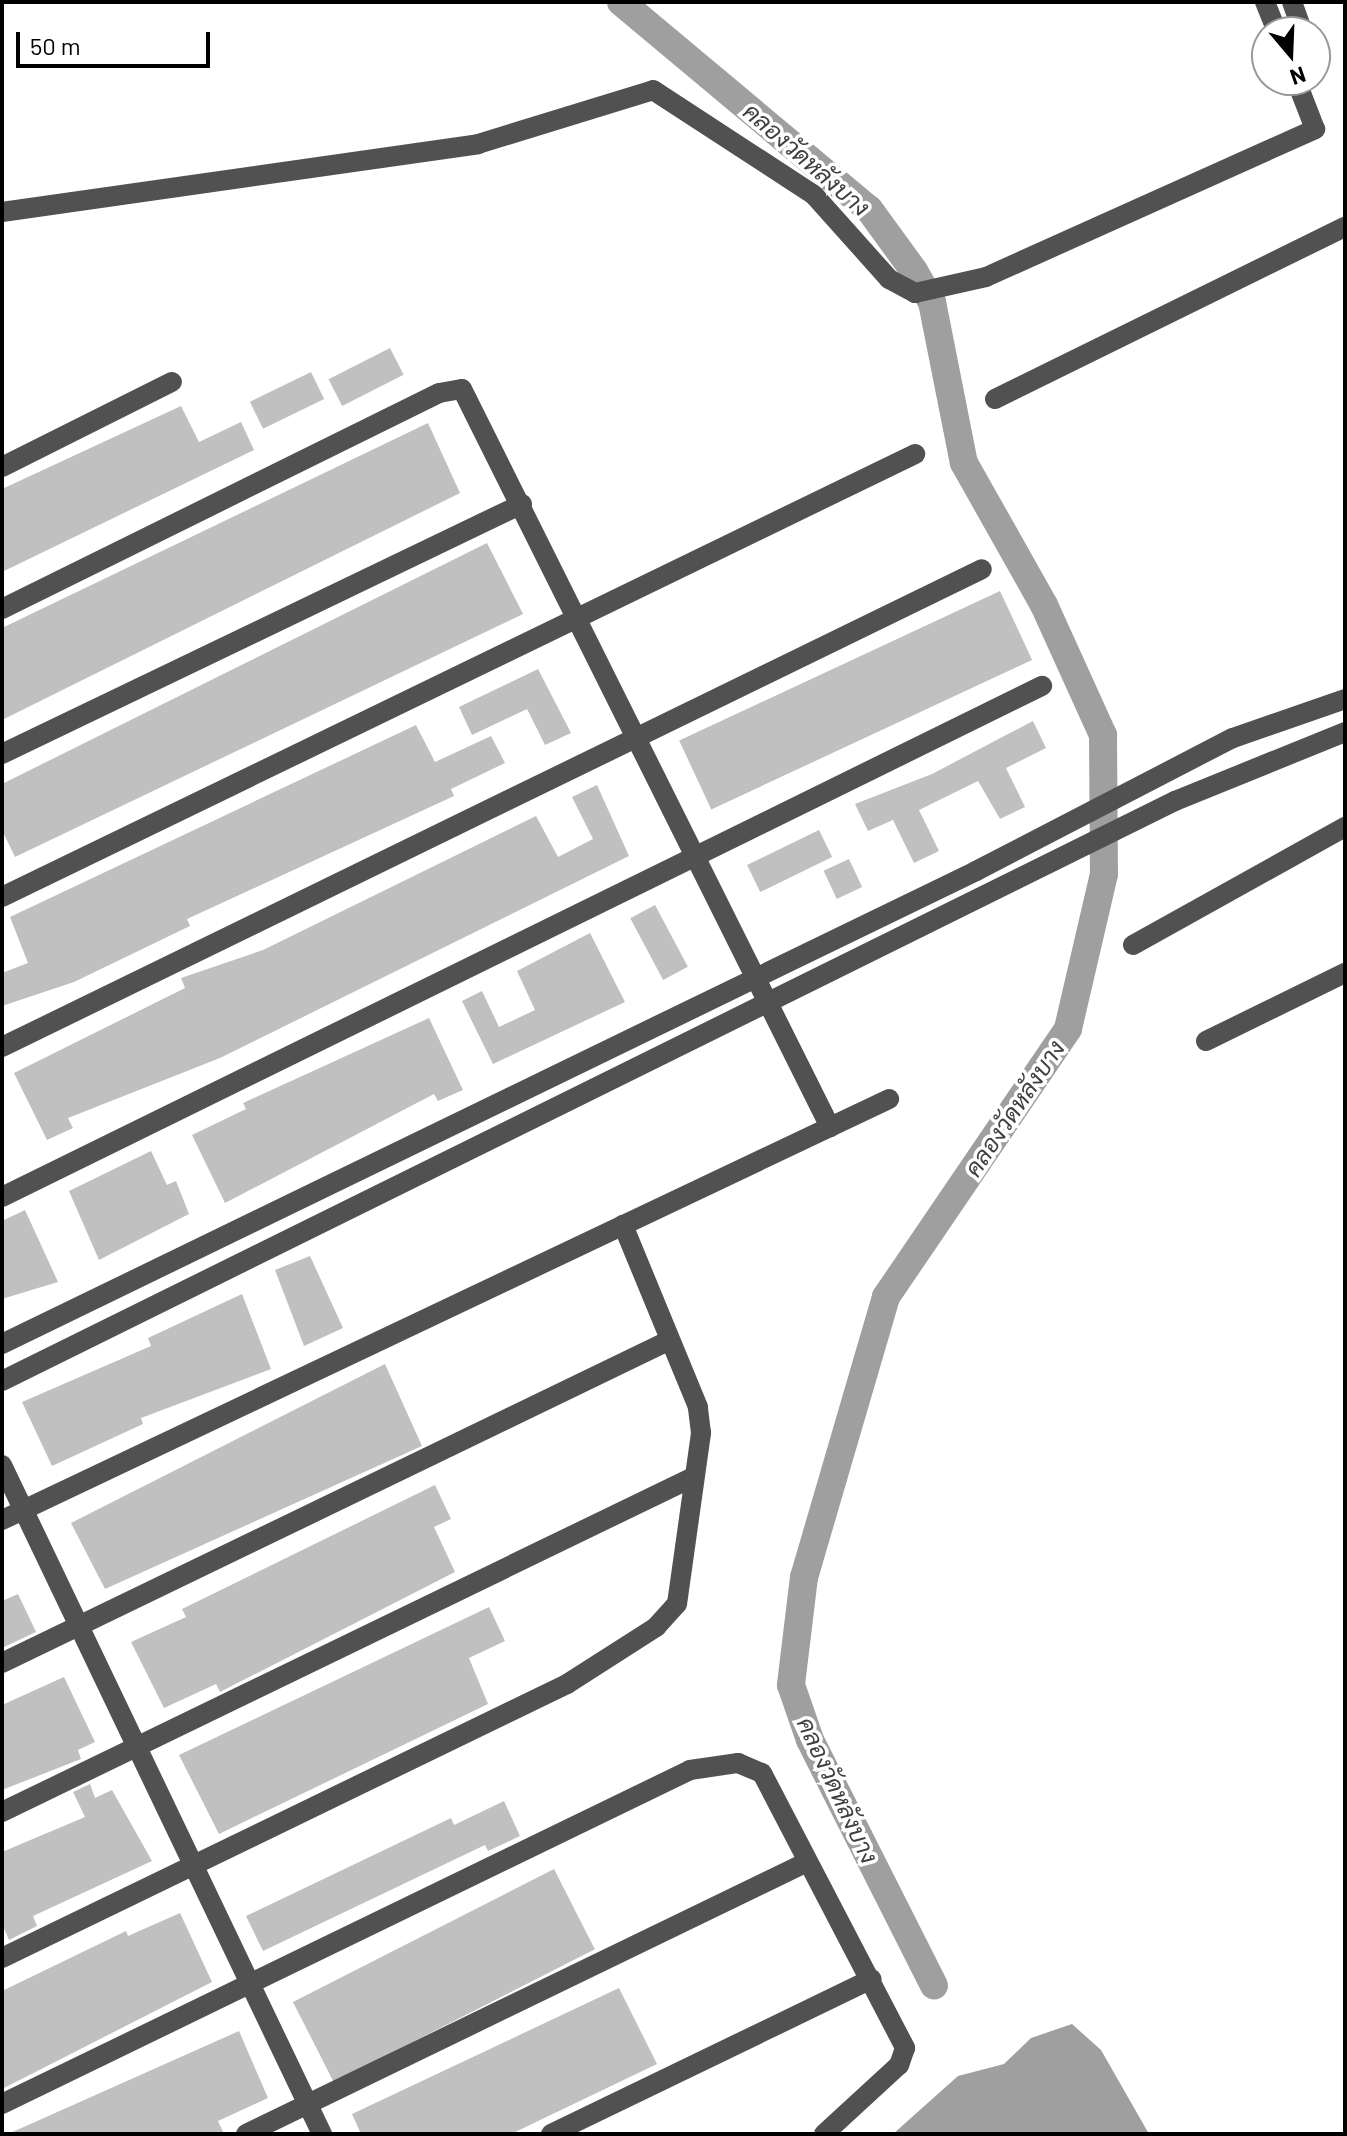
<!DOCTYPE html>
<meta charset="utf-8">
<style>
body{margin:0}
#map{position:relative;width:1347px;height:2136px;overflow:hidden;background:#fff;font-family:Barlow,Sarabun,sans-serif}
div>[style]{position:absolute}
.water>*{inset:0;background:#9f9f9f}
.canal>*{height:28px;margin:-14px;padding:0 14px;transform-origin:14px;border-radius:14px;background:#9f9f9f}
.building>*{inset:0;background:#c0c0c0;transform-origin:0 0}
.minor>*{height:20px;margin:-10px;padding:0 10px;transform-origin:10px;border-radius:10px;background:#515151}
span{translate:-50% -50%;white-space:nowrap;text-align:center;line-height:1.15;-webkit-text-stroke:7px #fff;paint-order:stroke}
.water-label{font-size:24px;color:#404040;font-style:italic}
.frame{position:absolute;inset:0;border:4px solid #000;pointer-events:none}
.north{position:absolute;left:1251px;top:16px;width:80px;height:80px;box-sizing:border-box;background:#fff;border:2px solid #999;border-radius:50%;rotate:161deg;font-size:22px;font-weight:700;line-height:32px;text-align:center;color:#000}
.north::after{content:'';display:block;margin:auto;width:28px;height:36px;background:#000;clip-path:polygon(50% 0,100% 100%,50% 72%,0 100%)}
.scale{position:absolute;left:16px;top:32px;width:194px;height:36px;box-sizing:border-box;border:4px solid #000;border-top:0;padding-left:10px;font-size:24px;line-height:28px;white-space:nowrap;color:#000;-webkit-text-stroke:6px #fff;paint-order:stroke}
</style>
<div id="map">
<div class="water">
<i style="clip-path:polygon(1072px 2024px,1101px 2050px,1149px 2134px,893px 2134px,958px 2076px,1004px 2064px,1031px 2038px)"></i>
</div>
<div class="canal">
<i style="left:621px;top:2px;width:323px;rotate:39.9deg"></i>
<i style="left:869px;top:209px;width:77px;rotate:54deg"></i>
<i style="left:914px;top:271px;width:36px;rotate:60deg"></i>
<i style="left:932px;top:302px;width:164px;rotate:78.8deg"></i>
<i style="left:964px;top:463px;width:163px;rotate:60.6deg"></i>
<i style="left:1044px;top:605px;width:143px;rotate:65.6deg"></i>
<i style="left:1103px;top:735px;width:139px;rotate:89.6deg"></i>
<i style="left:1104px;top:874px;width:159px;rotate:103.1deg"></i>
<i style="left:1068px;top:1029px;width:324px;rotate:124.2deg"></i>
<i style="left:886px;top:1297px;width:292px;rotate:106.3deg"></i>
<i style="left:804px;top:1577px;width:109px;rotate:96.9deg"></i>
<i style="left:791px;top:1685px;width:58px;rotate:70.9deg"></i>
<i style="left:810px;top:1740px;width:275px;rotate:63.2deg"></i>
</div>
<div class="building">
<i style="left:390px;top:348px;width:30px;height:69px;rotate:63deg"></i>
<i style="left:311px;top:372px;width:30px;height:68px;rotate:64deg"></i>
<i style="clip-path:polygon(181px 406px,199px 442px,241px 422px,254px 450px,2px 572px,2px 489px)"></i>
<i style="clip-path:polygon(428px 423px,460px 493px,2px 720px,2px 628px)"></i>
<i style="clip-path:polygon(487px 543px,523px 614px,15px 857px,2px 830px,2px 784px)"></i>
<i style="left:1000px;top:591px;width:76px;height:354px;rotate:65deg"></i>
<i style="clip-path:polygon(538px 669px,571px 733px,545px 745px,527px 709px,472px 735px,459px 707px)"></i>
<i style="clip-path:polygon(1033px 721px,1046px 748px,1006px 768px,1025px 807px,1000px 819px,978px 781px,919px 810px,939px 851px,914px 863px,893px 820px,868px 831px,855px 804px,932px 774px)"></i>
<i style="clip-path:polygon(416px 725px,435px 762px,491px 736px,505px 763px,451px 789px,454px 796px,187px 919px,190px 926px,74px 982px,2px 1006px,2px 973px,28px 963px,10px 917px)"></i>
<i style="clip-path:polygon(597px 785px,629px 856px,220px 1058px,68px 1118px,73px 1128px,47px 1140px,14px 1073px,185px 988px,181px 978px,263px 950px,536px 816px,558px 857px,593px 839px,572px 797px)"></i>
<i style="left:819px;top:830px;width:30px;height:80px;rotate:64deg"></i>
<i style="left:849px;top:859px;width:31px;height:28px;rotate:65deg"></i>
<i style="left:655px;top:905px;width:70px;height:28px;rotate:62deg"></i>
<i style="clip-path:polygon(590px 933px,625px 1002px,493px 1064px,462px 1001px,482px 991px,499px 1027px,535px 1010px,517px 971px)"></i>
<i style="clip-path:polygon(429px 1018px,463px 1090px,438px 1101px,434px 1094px,225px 1203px,192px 1135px,246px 1109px,243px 1103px)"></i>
<i style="clip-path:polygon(151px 1151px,167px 1185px,176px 1181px,189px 1214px,99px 1260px,69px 1191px)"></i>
<i style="clip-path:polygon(25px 1210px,58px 1282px,2px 1299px,2px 1221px)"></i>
<i style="clip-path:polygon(310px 1256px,343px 1328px,304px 1346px,275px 1270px)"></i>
<i style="clip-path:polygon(242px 1294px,271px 1369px,141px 1418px,143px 1424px,52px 1466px,22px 1402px,151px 1346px,148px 1338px)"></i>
<i style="clip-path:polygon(385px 1364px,422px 1446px,105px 1589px,71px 1523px)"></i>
<i style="clip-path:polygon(435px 1485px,451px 1519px,434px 1527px,455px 1572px,220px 1692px,216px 1684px,164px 1708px,131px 1642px,186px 1617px,182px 1609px)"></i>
<i style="clip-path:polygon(18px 1594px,36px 1632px,2px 1648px,2px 1601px)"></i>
<i style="clip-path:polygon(489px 1607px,505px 1641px,469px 1658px,488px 1704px,219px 1834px,179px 1755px)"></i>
<i style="clip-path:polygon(64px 1677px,95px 1742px,78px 1750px,81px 1759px,2px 1790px,2px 1705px)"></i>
<i style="clip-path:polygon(90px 1784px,95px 1798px,112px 1790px,152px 1861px,33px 1916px,37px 1926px,9px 1940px,2px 1924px,2px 1852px,85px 1817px,73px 1792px)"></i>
<i style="clip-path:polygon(504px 1801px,520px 1836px,488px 1851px,485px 1845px,263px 1951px,246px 1916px,451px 1818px,454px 1825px)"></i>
<i style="left:554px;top:1869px;width:90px;height:293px;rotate:63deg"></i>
<i style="clip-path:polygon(180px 1913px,212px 1982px,2px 2089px,2px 1991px,126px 1931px,128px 1936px)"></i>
<i style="clip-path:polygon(619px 1988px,657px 2064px,511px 2134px,361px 2134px,352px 2114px)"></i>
<i style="clip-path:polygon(239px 2031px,268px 2098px,218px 2121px,224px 2134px,8px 2134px)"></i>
</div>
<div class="minor">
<i style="left:1265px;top:2px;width:32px;rotate:68deg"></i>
<i style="left:1292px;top:2px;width:32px;rotate:70deg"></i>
<i style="left:2px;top:212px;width:481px;rotate:-8.1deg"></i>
<i style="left:478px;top:144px;width:183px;rotate:-17.1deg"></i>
<i style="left:653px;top:90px;width:192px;rotate:33.1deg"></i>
<i style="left:814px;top:195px;width:113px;rotate:48.2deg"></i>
<i style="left:889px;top:279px;width:30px;rotate:28deg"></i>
<i style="left:915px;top:293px;width:73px;rotate:-12.7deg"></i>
<i style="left:986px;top:277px;width:361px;rotate:-24.2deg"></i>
<i style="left:1315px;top:129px;width:53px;rotate:-111.2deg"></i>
<i style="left:995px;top:399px;width:390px;rotate:-26.2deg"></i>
<i style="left:2px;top:467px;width:190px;rotate:-26.6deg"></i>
<i style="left:2px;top:609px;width:487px;rotate:-26.3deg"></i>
<i style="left:439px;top:393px;width:23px;rotate:-10deg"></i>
<i style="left:462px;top:389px;width:825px;rotate:63.5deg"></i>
<i style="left:2px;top:754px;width:577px;rotate:-25.68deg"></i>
<i style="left:2px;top:897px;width:1015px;rotate:-25.88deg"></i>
<i style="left:1133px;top:945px;width:243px;rotate:-29.1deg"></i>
<i style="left:1206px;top:1041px;width:155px;rotate:-26.1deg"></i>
<i style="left:2px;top:1047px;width:1090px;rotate:-26deg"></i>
<i style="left:2px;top:1197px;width:1159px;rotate:-26.17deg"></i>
<i style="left:2px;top:1344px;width:1083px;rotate:-25.9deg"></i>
<i style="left:976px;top:871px;width:289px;rotate:-27.4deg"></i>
<i style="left:1233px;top:738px;width:119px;rotate:-19.2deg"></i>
<i style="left:2px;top:1381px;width:1309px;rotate:-26.31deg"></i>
<i style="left:1175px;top:801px;width:183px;rotate:-22.1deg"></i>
<i style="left:2px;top:1465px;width:742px;rotate:64.44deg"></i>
<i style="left:2px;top:1520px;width:982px;rotate:-25.39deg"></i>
<i style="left:2px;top:1663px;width:738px;rotate:-25.8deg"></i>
<i style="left:2px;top:1812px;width:766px;rotate:-25.86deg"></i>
<i style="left:2px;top:1958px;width:628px;rotate:-25.87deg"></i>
<i style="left:567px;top:1684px;width:106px;rotate:-32.6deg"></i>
<i style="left:656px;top:1627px;width:31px;rotate:-48deg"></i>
<i style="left:677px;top:1604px;width:173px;rotate:-82deg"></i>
<i style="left:701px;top:1433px;width:26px;rotate:-97deg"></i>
<i style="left:698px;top:1407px;width:197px;rotate:-112.4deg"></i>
<i style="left:2px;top:2104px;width:765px;rotate:-25.89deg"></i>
<i style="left:690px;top:1770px;width:49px;rotate:-8.3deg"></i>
<i style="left:738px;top:1763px;width:26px;rotate:23deg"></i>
<i style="left:762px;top:1773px;width:310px;rotate:62.5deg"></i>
<i style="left:905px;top:2048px;width:18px;rotate:109deg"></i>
<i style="left:899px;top:2065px;width:102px;rotate:137.4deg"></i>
<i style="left:246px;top:2134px;width:623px;rotate:-25.87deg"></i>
<i style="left:551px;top:2134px;width:356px;rotate:-25.8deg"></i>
</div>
<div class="water-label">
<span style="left:807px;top:159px;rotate:41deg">คลองวัดหลังบาง</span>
<span style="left:1014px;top:1108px;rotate:-56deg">คลองวัดหลังบาง</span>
<span style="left:838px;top:1790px;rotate:65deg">คลองวัดหลังบาง</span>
</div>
<div class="frame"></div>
<div class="north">N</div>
<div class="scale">50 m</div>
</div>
